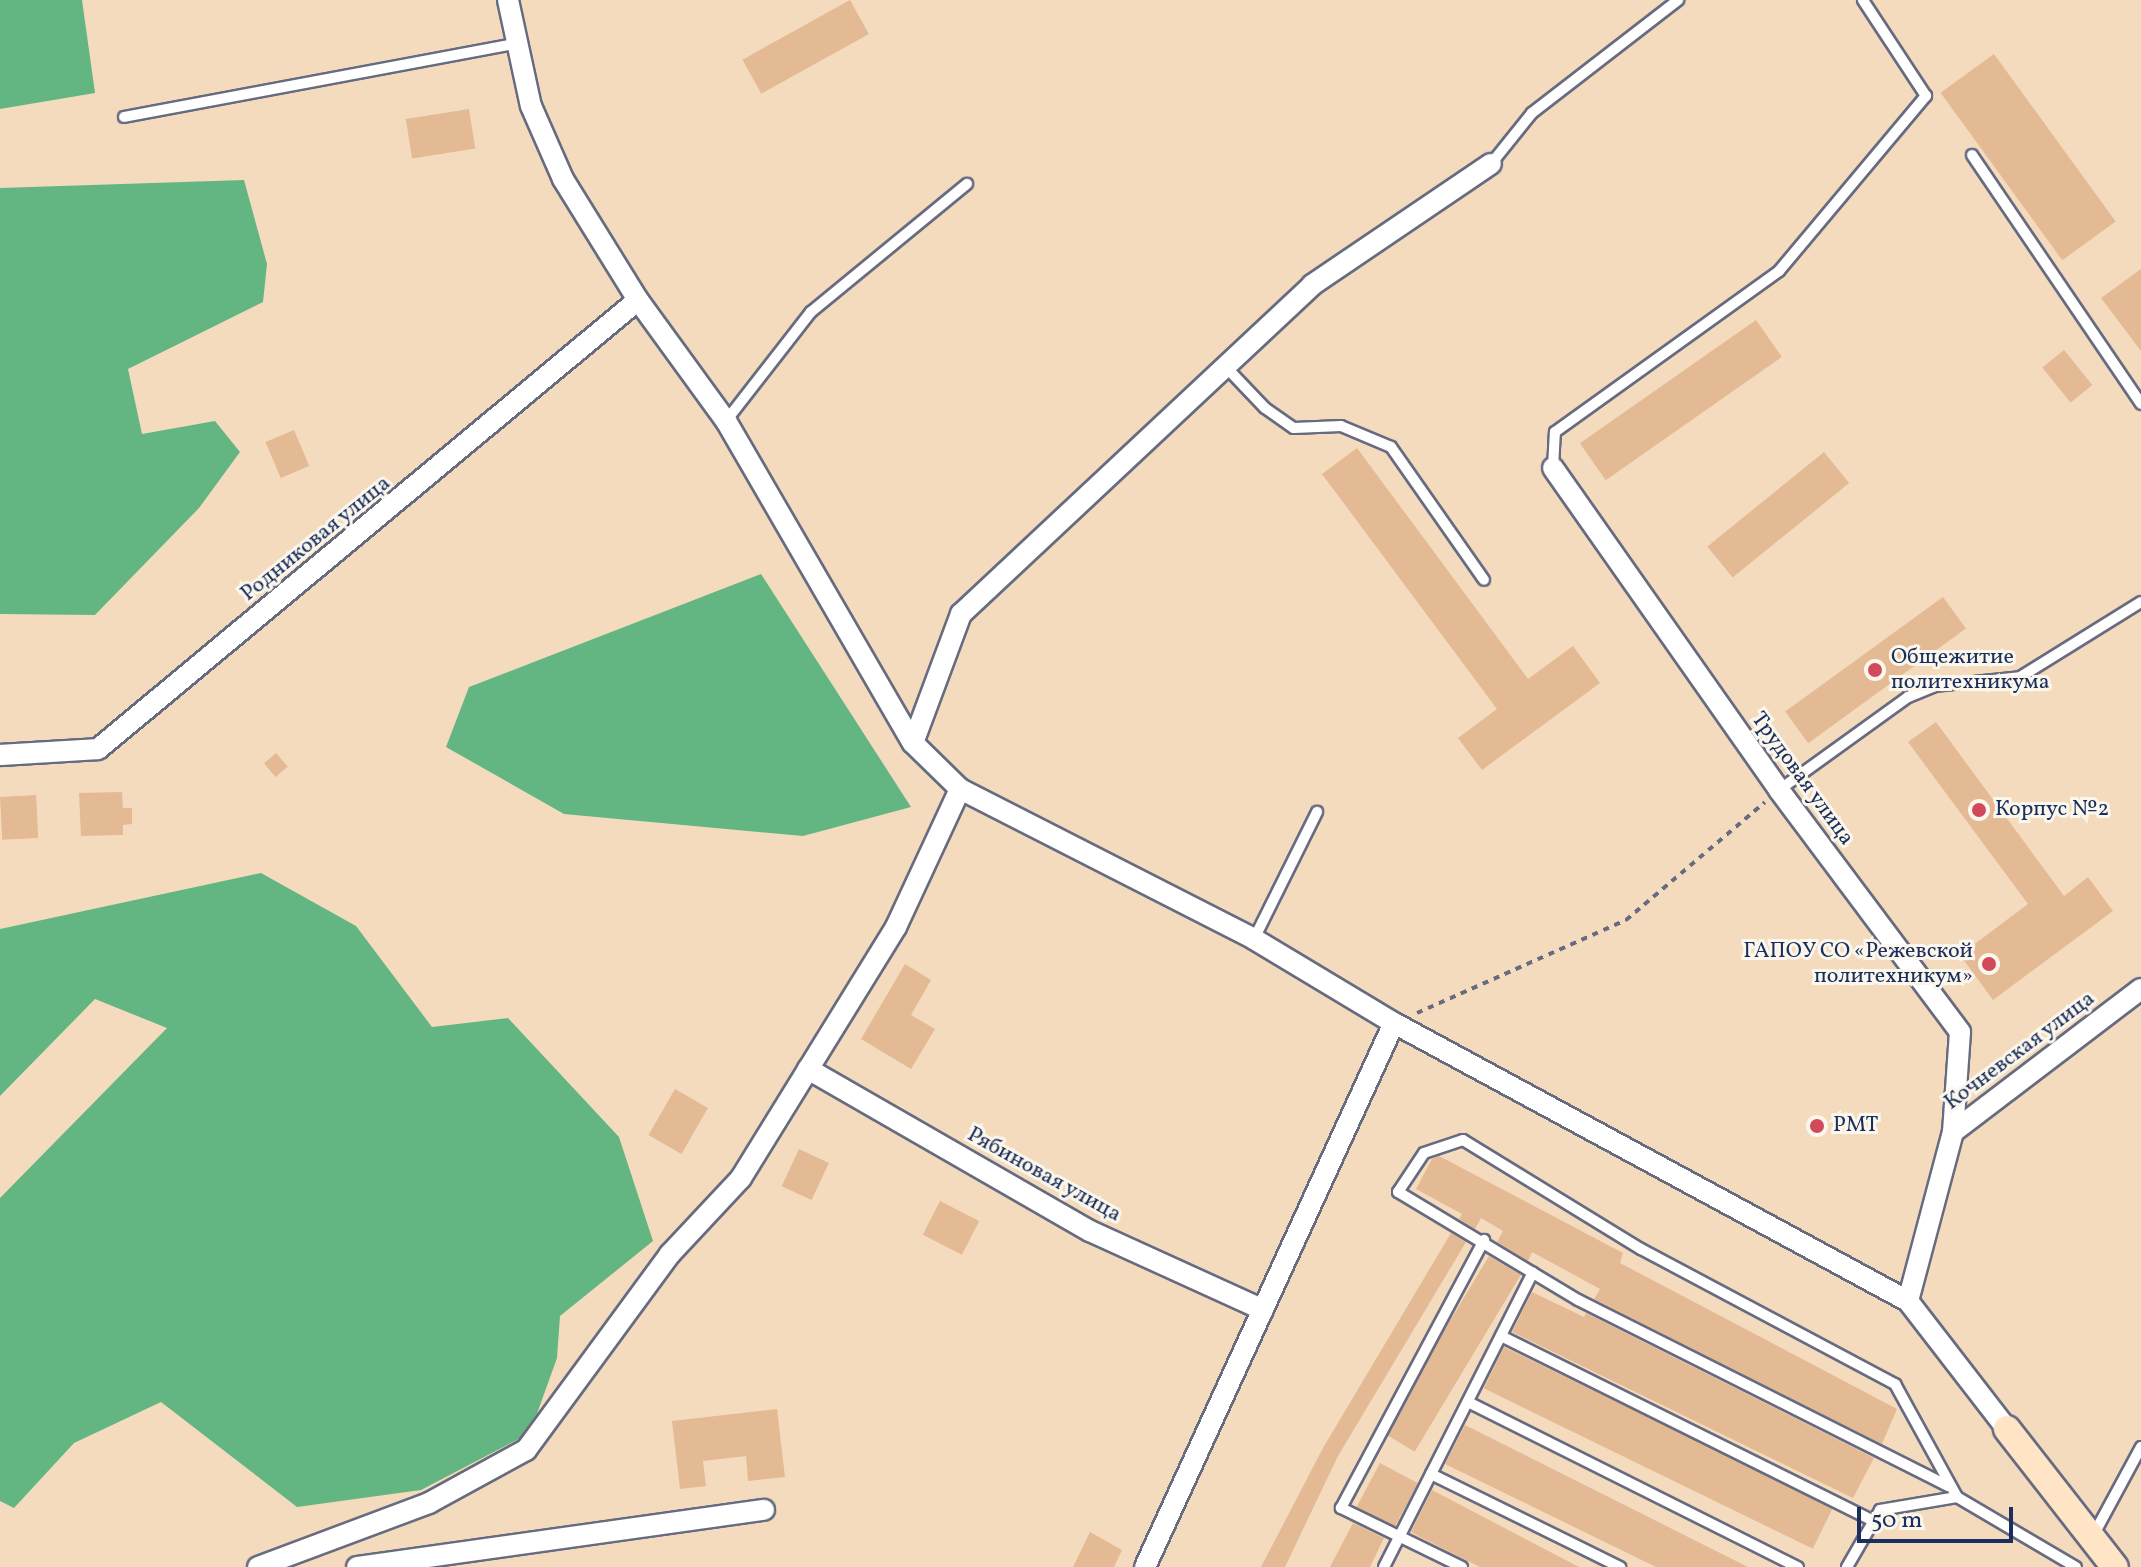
<!DOCTYPE html>
<meta charset="utf-8">
<style>
body{margin:0}
#map{position:relative;width:2141px;height:1567px;overflow:hidden;background:#f4dbbe;font-family:Vollkorn,serif}
div>[style]{position:absolute}
.forest>*{inset:0;background:#63b682}
.building>*{inset:0;background:#e3ba94;transform-origin:0 0}
.path>*{height:4px;margin-top:-2px;transform-origin:0;background:repeating-linear-gradient(90deg,#676b80 0 6px,transparent 0 12px)}
.roads{filter:drop-shadow(2px 0 #676b80) drop-shadow(-2px 0 #676b80) drop-shadow(0 2px #676b80) drop-shadow(0 -2px #676b80)}
.lane>*{height:10px;margin:-5px;padding:0 5px;transform-origin:5px;border-radius:5px;background:#fff}
.street>*{height:20px;margin:-10px;padding:0 10px;transform-origin:10px;border-radius:10px;background:#fff}
.secondary>*{height:26px;margin:-13px;padding:0 13px;transform-origin:13px;border-radius:13px;background:#ffe4c6}
.dots>*{width:22px;height:22px;translate:-50% -50%;box-sizing:border-box;border:4px solid #fbf7ec;border-radius:50%}
span{translate:-50% -50%;white-space:nowrap;text-align:center;line-height:1.15;-webkit-text-stroke:6px #fbf7ec;paint-order:stroke}
.street-label{font-size:22px;color:#1b2f5e}
.poi-label{font-size:22px;color:#1b2f5e}
.left{translate:0 -50%;text-align:left}
.right{translate:-100% -50%;text-align:right}
.scale{position:absolute;left:1857px;top:1507px;width:156px;height:36px;box-sizing:border-box;border:4px solid #1b2f5e;border-top:0;padding-left:10px;font-size:24px;line-height:28px;white-space:nowrap;color:#1b2f5e;-webkit-text-stroke:6px #fbf7ec;paint-order:stroke}
</style>
<div id="map">
<div class="forest">
<i style="clip-path:polygon(0 0,82px 0,95px 93px,0 109px)"></i>
<i style="clip-path:polygon(244px 180px,267px 264px,263px 302px,128px 369px,142px 434px,215px 421px,240px 452px,199px 508px,95px 615px,0 614px,0 188px)"></i>
<i style="clip-path:polygon(761px 574px,911px 807px,803px 836px,564px 814px,446px 747px,469px 687px)"></i>
<i style="clip-path:polygon(261px 873px,356px 926px,432px 1027px,508px 1018px,619px 1137px,653px 1241px,560px 1316px,557px 1358px,530px 1433px,421px 1490px,297px 1507px,161px 1402px,74px 1443px,14px 1508px,0 1501px,0 1198px,167px 1028px,95px 999px,0 1096px,0 929px)"></i>
</div>
<div class="building">
<i style="left:850px;top:0;width:39px;height:123px;rotate:61deg"></i>
<i style="left:1994px;top:54px;width:207px;height:66px;rotate:54deg"></i>
<i style="left:469px;top:109px;width:40px;height:64px;rotate:81deg"></i>
<i style="clip-path:polygon(2141px 269px,2141px 351px,2101px 298px)"></i>
<i style="left:1756px;top:320px;width:45px;height:215px;rotate:55deg"></i>
<i style="left:2064px;top:350px;width:45px;height:28px;rotate:51deg"></i>
<i style="left:294px;top:430px;width:39px;height:31px;rotate:67deg"></i>
<i style="clip-path:polygon(1357px 448px,1528px 679px,1573px 646px,1600px 683px,1482px 770px,1458px 738px,1497px 709px,1322px 474px)"></i>
<i style="left:1824px;top:452px;width:40px;height:150px;rotate:51deg"></i>
<i style="left:1943px;top:597px;width:39px;height:195px;rotate:54deg"></i>
<i style="clip-path:polygon(1936px 722px,2064px 896px,2088px 877px,2113px 911px,1993px 1000px,1960px 955px,2028px 904px,1908px 742px)"></i>
<i style="left:276px;top:753px;width:18px;height:16px;rotate:49deg"></i>
<i style="clip-path:polygon(122px 792px,123px 808px,132px 808px,132px 824px,123px 825px,123px 835px,81px 836px,79px 793px)"></i>
<i style="left:36px;top:795px;width:43px;height:36px;rotate:87deg"></i>
<i style="clip-path:polygon(905px 964px,931px 980px,911px 1015px,935px 1029px,911px 1069px,861px 1039px)"></i>
<i style="left:675px;top:1089px;width:38px;height:53px;rotate:30deg"></i>
<i style="left:799px;top:1149px;width:33px;height:41px;rotate:25deg"></i>
<i style="clip-path:polygon(1439px 1156px,1623px 1253px,1620px 1263px,1897px 1409px,1882px 1444px,1594px 1299px,1600px 1289px,1532px 1252px,1528px 1261px,1497px 1242px,1503px 1231px,1481px 1218px,1475px 1229px,1459px 1219px,1462px 1214px,1416px 1189px,1432px 1159px)"></i>
<i style="left:940px;top:1201px;width:44px;height:38px;rotate:27deg"></i>
<i style="clip-path:polygon(1451px 1233px,1466px 1242px,1338px 1456px,1285px 1567px,1261px 1567px,1323px 1448px)"></i>
<i style="left:1489px;top:1256px;width:37px;height:206px;rotate:31deg"></i>
<i style="clip-path:polygon(1532px 1292px,1584px 1317px,1586px 1313px,1874px 1458px,1853px 1498px,1512px 1332px)"></i>
<i style="left:1504px;top:1347px;width:366px;height:46px;rotate:26deg"></i>
<i style="clip-path:polygon(777px 1409px,785px 1477px,748px 1481px,746px 1456px,703px 1461px,706px 1486px,680px 1489px,672px 1421px)"></i>
<i style="clip-path:polygon(1465px 1425px,1748px 1567px,1656px 1567px,1445px 1464px)"></i>
<i style="left:1380px;top:1463px;width:43px;height:50px;rotate:28deg"></i>
<i style="clip-path:polygon(1432px 1490px,1579px 1567px,1480px 1567px,1420px 1537px,1411px 1532px)"></i>
<i style="clip-path:polygon(1353px 1523px,1384px 1538px,1370px 1567px,1330px 1567px)"></i>
<i style="clip-path:polygon(1090px 1532px,1122px 1550px,1114px 1567px,1073px 1567px)"></i>
</div>
<div class="path">
<i style="left:1417px;top:1013px;width:229px;rotate:-24deg"></i>
<i style="left:1626px;top:920px;width:182px;rotate:-40.3deg"></i>
</div>
<div class="roads">
<div class="lane">
<i style="left:124px;top:117px;width:398px;rotate:-10.6deg"></i>
<i style="left:1972px;top:155px;width:301px;rotate:55.8deg"></i>
<i style="left:1491px;top:164px;width:65px;rotate:-51.2deg"></i>
<i style="left:1532px;top:113px;width:185px;rotate:-37.7deg"></i>
<i style="left:1224px;top:365px;width:59px;rotate:46.4deg"></i>
<i style="left:1265px;top:408px;width:35px;rotate:35deg"></i>
<i style="left:1294px;top:428px;width:47px;rotate:-2.4deg"></i>
<i style="left:1341px;top:426px;width:54px;rotate:22.8deg"></i>
<i style="left:1391px;top:447px;width:162px;rotate:55deg"></i>
<i style="left:726px;top:421px;width:138px;rotate:-52.1deg"></i>
<i style="left:811px;top:312px;width:202px;rotate:-39.4deg"></i>
<i style="left:1553px;top:468px;width:36px;rotate:-87deg"></i>
<i style="left:1555px;top:432px;width:276px;rotate:-35.7deg"></i>
<i style="left:1779px;top:271px;width:229px;rotate:-50deg"></i>
<i style="left:1926px;top:96px;width:115px;rotate:-123.3deg"></i>
<i style="left:1779px;top:790px;width:159px;rotate:-35.8deg"></i>
<i style="left:1908px;top:697px;width:29px;rotate:-22deg"></i>
<i style="left:1935px;top:686px;width:85px;rotate:-6deg"></i>
<i style="left:2020px;top:677px;width:142px;rotate:-31.8deg"></i>
<i style="left:1254px;top:939px;width:142px;rotate:-63.6deg"></i>
<i style="left:1501px;top:1336px;width:416px;rotate:26.4deg"></i>
<i style="left:1468px;top:1402px;width:369px;rotate:26.6deg"></i>
<i style="left:1431px;top:1474px;width:211px;rotate:26.2deg"></i>
<i style="left:1948px;top:1486px;width:414px;rotate:-153.3deg"></i>
<i style="left:1578px;top:1300px;width:210px;rotate:-149deg"></i>
<i style="left:1398px;top:1192px;width:47px;rotate:-56.3deg"></i>
<i style="left:1424px;top:1153px;width:41px;rotate:-18.4deg"></i>
<i style="left:1463px;top:1140px;width:209px;rotate:31.5deg"></i>
<i style="left:1641px;top:1249px;width:288px;rotate:28deg"></i>
<i style="left:1895px;top:1384px;width:129px;rotate:61.2deg"></i>
<i style="left:2094px;top:1534px;width:99px;rotate:-61.6deg"></i>
<i style="left:1384px;top:1567px;width:330px;rotate:-63.2deg"></i>
<i style="left:1462px;top:1567px;width:135px;rotate:-154deg"></i>
<i style="left:1341px;top:1508px;width:304px;rotate:-61.9deg"></i>
<i style="left:1847px;top:1567px;width:66px;rotate:-59.9deg"></i>
<i style="left:1880px;top:1510px;width:78px;rotate:-9.6deg"></i>
<i style="left:1957px;top:1497px;width:138px;rotate:30.5deg"></i>
</div>
<div class="street">
<i style="left:508px;top:0;width:108px;rotate:77.8deg"></i>
<i style="left:531px;top:106px;width:80px;rotate:66.3deg"></i>
<i style="left:563px;top:179px;width:142px;rotate:58.2deg"></i>
<i style="left:638px;top:300px;width:150px;rotate:54deg"></i>
<i style="left:726px;top:421px;width:372px;rotate:59.9deg"></i>
<i style="left:913px;top:743px;width:66px;rotate:44.4deg"></i>
<i style="left:960px;top:789px;width:330px;rotate:27deg"></i>
<i style="left:1254px;top:939px;width:163px;rotate:31deg"></i>
<i style="left:1394px;top:1023px;width:584px;rotate:28.41deg"></i>
<i style="left:1908px;top:1301px;width:162px;rotate:52.3deg"></i>
<i style="left:1553px;top:468px;width:393px;rotate:54.9deg"></i>
<i style="left:1779px;top:790px;width:302px;rotate:53.2deg"></i>
<i style="left:1960px;top:1032px;width:100px;rotate:94deg"></i>
<i style="left:913px;top:743px;width:138px;rotate:-69.6deg"></i>
<i style="left:961px;top:614px;width:481px;rotate:-43.1deg"></i>
<i style="left:1312px;top:285px;width:216px;rotate:-34.1deg"></i>
<i style="left:0;top:755px;width:98px;rotate:-3.5deg"></i>
<i style="left:98px;top:749px;width:702px;rotate:-39.74deg"></i>
<i style="left:808px;top:1069px;width:325px;rotate:29.9deg"></i>
<i style="left:1090px;top:1231px;width:190px;rotate:24.5deg"></i>
<i style="left:1908px;top:1301px;width:175px;rotate:-75.1deg"></i>
<i style="left:1953px;top:1132px;width:236px;rotate:-37.3deg"></i>
<i style="left:258px;top:1567px;width:183px;rotate:-20.5deg"></i>
<i style="left:429px;top:1503px;width:111px;rotate:-28.7deg"></i>
<i style="left:526px;top:1450px;width:243px;rotate:-53.7deg"></i>
<i style="left:670px;top:1254px;width:104px;rotate:-46.9deg"></i>
<i style="left:741px;top:1178px;width:295px;rotate:-58.3deg"></i>
<i style="left:896px;top:927px;width:152px;rotate:-65.1deg"></i>
<i style="left:357px;top:1567px;width:411px;rotate:-8deg"></i>
<i style="left:1145px;top:1567px;width:598px;rotate:-65.41deg"></i>
</div>
<div class="secondary">
<i style="left:2007px;top:1429px;width:175px;rotate:52deg"></i>
</div>
</div>
<div class="dots">
<i style="left:1875px;top:670px;background:#d1495b"></i>
<i style="left:1979px;top:810px;background:#d1495b"></i>
<i style="left:1989px;top:964px;background:#d1495b"></i>
<i style="left:1817px;top:1126px;background:#d1495b"></i>
</div>
<div class="street-label">
<span style="left:316px;top:539px;rotate:-39deg">Родниковая улица</span>
<span style="left:1802px;top:779px;rotate:54deg">Трудовая улица</span>
<span style="left:2020px;top:1051px;rotate:-37deg">Кочневская улица</span>
<span style="left:1044px;top:1175px;rotate:29deg">Рябиновая улица</span>
</div>
<div class="poi-label">
<span class="left" style="left:1891px;top:670px">Общежитие<br>политехникума</span>
<span class="left" style="left:1995px;top:810px">Корпус №2</span>
<span class="right" style="left:1973px;top:964px">ГАПОУ СО «Режевской<br>политехникум»</span>
<span class="left" style="left:1833px;top:1126px">РМТ</span>
</div>
<div class="scale">50 m</div>
</div>
